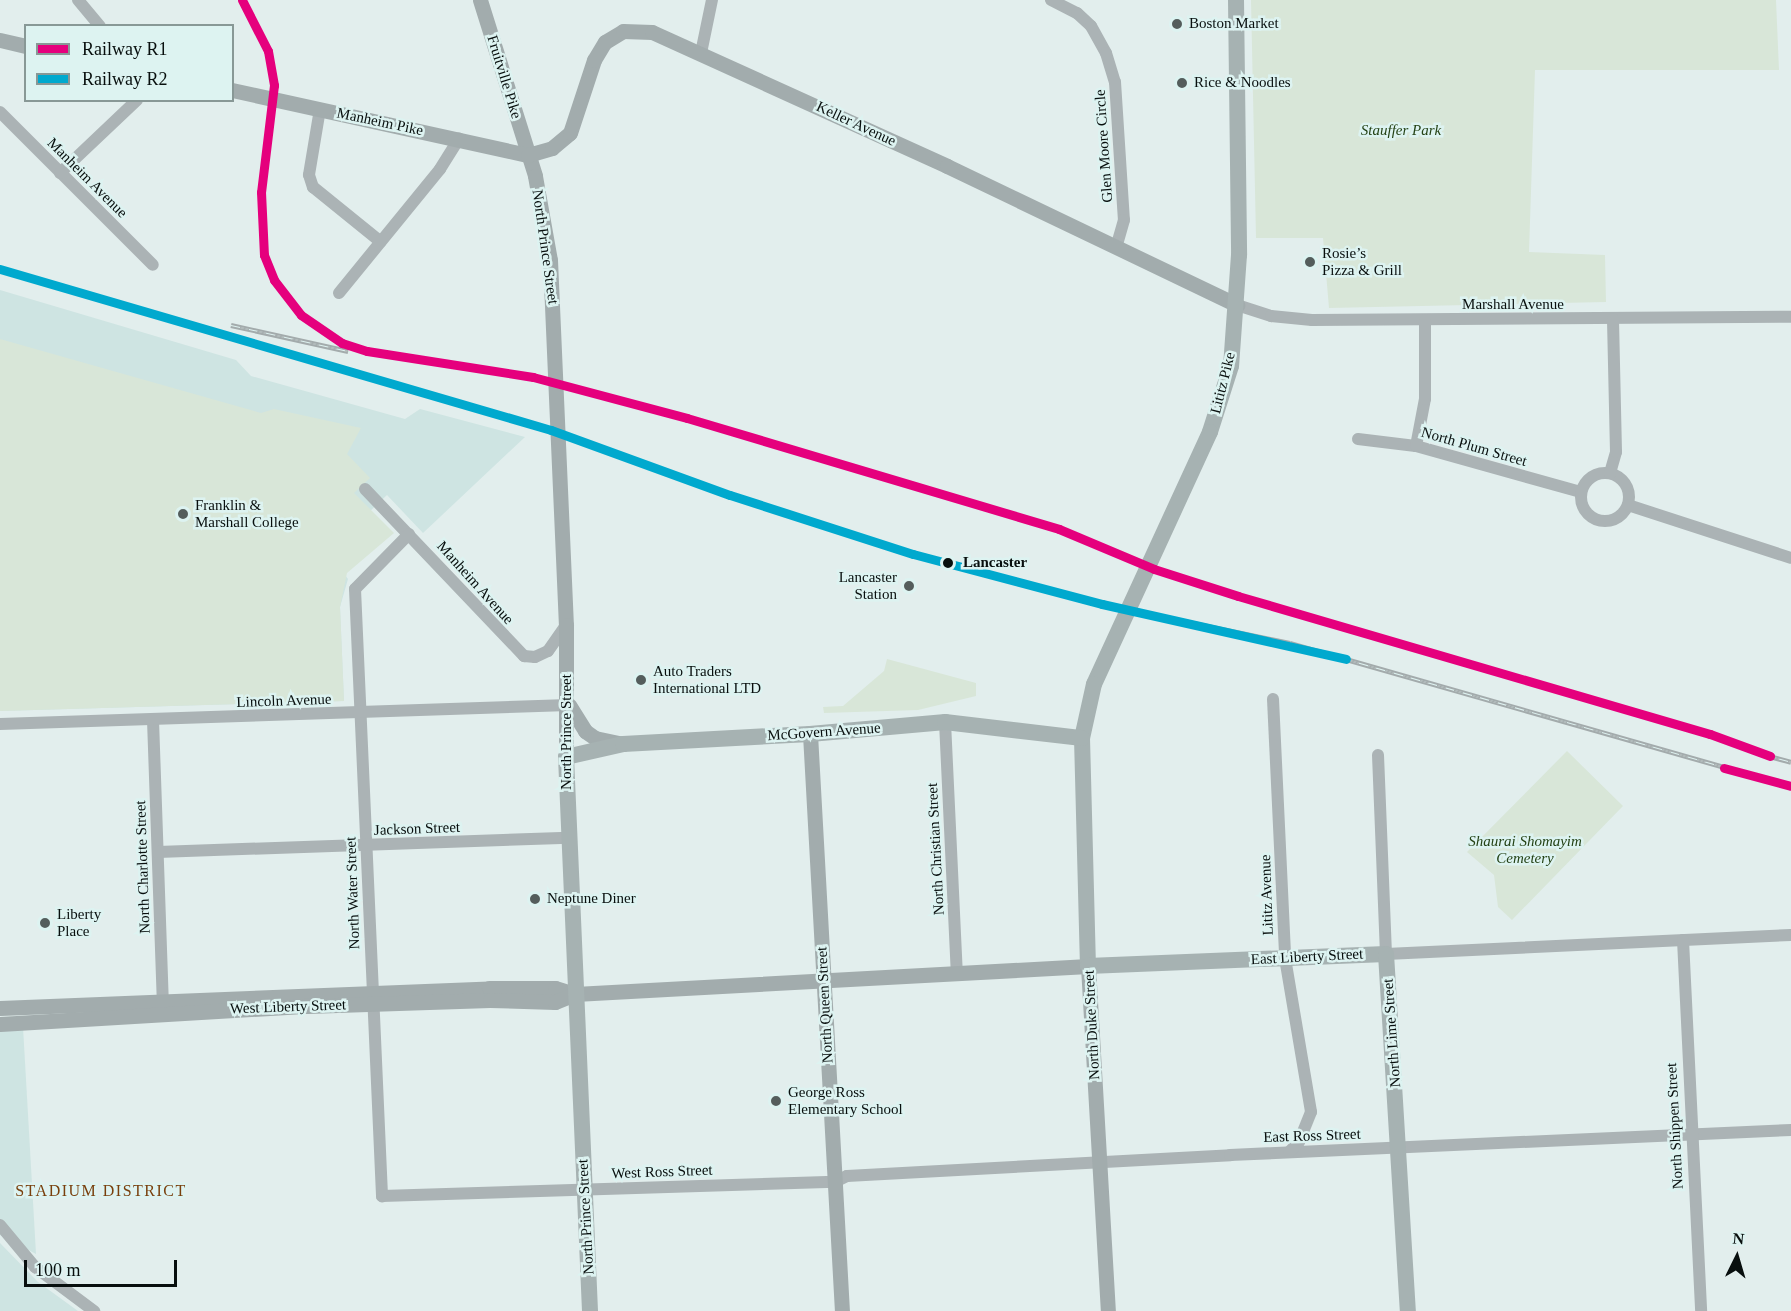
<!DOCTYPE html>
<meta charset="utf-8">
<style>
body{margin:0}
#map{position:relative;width:1791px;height:1311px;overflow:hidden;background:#e2eeed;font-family:Georgia,serif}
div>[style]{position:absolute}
.built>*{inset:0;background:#cee4e2}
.green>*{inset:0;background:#d8e6d8}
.minor>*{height:12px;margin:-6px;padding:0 6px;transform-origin:6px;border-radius:6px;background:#abb3b5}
.minor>.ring{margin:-6px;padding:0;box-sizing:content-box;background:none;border:12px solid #abb3b5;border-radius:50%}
.major>*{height:15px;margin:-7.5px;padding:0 7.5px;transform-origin:7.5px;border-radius:7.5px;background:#a2acad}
.highway>*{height:16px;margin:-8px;padding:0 8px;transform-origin:8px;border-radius:8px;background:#a6b2b2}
.rail>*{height:5px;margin-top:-2.5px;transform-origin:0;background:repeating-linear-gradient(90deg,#ddf3f1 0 9px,#a3abac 0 18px);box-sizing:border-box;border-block:2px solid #a3abac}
.rail-1>*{height:9px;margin:-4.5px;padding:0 4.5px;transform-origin:4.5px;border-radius:4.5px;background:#e5007d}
.rail-2>*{height:9px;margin:-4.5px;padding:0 4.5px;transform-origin:4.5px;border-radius:4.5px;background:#00a9ce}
.dots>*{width:16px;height:16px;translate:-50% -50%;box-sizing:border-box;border:3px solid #ddf3f1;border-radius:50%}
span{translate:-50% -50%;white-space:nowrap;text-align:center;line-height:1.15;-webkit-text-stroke:5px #ddf3f1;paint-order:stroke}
.poi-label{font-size:15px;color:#080f0e}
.left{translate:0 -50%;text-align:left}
.right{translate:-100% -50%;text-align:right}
.street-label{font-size:15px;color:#080f0e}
.park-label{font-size:15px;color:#244215;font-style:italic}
.stop-label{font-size:15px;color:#080f0e;font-weight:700}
.neighbourhood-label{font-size:16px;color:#793f0c;letter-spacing:1.5px}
.legend{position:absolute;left:24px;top:24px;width:210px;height:78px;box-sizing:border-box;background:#ddf3f1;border:2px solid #889896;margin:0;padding:8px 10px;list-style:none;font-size:18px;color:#080f0e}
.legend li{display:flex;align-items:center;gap:12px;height:30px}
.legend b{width:30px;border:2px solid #889896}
.north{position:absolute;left:1707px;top:1227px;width:60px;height:60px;-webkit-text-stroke:4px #ddf3f1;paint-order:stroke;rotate:5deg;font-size:16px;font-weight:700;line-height:24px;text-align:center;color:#080f0e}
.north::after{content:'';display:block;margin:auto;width:21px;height:27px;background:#080f0e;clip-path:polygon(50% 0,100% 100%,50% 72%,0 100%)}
.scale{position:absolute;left:24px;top:1260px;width:153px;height:27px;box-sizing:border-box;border:3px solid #080f0e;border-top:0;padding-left:8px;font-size:18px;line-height:21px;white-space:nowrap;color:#080f0e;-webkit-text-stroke:4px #ddf3f1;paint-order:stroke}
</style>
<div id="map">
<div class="built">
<i style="clip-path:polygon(0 290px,236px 360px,251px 376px,405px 419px,420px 409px,525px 437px,423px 533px,387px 495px,327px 552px,348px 579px,340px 607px,344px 701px,0 711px)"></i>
<i style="clip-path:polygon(0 1027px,23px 1027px,36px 1254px,0 1235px)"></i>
<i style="clip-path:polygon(0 1243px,38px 1282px,78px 1311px,0 1311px)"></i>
</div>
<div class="green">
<i style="clip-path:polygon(1251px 0,1776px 0,1779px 70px,1535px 70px,1529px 252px,1605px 255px,1606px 302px,1329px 308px,1323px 238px,1256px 238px)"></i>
<i style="clip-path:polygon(0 339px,261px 413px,274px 409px,361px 428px,347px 454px,370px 478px,354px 493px,394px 533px,347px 573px,340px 607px,344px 701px,0 711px)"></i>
<i style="clip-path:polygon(887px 659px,976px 683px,976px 696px,918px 710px,824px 713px,823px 707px,843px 706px,884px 671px)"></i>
<i style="clip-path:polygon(1567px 751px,1623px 806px,1512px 920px,1498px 907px,1494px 875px,1467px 852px)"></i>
</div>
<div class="minor">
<i style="left:78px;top:0;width:34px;rotate:50deg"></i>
<i style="left:1051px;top:0;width:29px;rotate:27deg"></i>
<i style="left:1077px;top:13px;width:19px;rotate:43deg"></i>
<i style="left:1091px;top:26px;width:31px;rotate:61deg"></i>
<i style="left:1106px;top:53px;width:30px;rotate:73deg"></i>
<i style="left:1115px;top:82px;width:138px;rotate:86.3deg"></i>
<i style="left:1124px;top:220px;width:26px;rotate:106deg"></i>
<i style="left:701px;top:53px;width:54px;rotate:-78.3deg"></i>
<i style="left:320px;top:109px;width:67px;rotate:99.5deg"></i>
<i style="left:309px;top:175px;width:13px;rotate:72deg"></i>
<i style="left:313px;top:187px;width:87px;rotate:39deg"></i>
<i style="left:0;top:112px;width:216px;rotate:45deg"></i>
<i style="left:60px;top:173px;width:106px;rotate:-43.5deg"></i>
<i style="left:339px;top:293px;width:160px;rotate:-50.8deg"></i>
<i style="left:440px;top:169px;width:36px;rotate:-58deg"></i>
<i style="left:1237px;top:305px;width:36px;rotate:18deg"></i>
<i style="left:1271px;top:316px;width:41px;rotate:5.6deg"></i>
<i style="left:1312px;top:320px;width:479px;rotate:-0.4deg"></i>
<i style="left:1358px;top:439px;width:58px;rotate:6.9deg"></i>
<i style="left:1416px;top:446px;width:171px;rotate:15.6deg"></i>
<i style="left:1416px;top:446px;width:48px;rotate:-79.2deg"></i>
<i style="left:1425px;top:399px;width:79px;rotate:-90deg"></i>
<i class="ring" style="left:1581px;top:473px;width:36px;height:36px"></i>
<i style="left:1610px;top:473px;width:22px;rotate:-74deg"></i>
<i style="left:1616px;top:452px;width:133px;rotate:-91.3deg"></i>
<i style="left:365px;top:489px;width:231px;rotate:46.4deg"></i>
<i style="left:524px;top:656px;width:11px;rotate:5deg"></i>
<i style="left:535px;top:657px;width:14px;rotate:-25deg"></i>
<i style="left:548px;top:651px;width:32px;rotate:-55deg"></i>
<i style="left:1628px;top:505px;width:171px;rotate:18deg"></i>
<i style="left:409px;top:534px;width:77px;rotate:134.5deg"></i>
<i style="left:355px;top:589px;width:608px;rotate:87.45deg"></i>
<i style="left:382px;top:1196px;width:453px;rotate:-1.8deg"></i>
<i style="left:835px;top:1182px;width:13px;rotate:-27deg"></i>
<i style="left:847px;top:1176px;width:384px;rotate:-3.1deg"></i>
<i style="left:1230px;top:1155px;width:562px;rotate:-2.55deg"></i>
<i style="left:1273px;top:699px;width:259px;rotate:87.3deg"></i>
<i style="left:1285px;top:958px;width:156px;rotate:80.4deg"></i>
<i style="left:1311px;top:1112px;width:32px;rotate:112deg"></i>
<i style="left:1299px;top:1142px;width:14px;rotate:135deg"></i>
<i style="left:153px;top:720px;width:290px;rotate:88deg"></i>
<i style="left:945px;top:722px;width:252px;rotate:87.3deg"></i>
<i style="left:0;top:724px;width:569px;rotate:-1.91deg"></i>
<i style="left:1378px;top:755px;width:199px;rotate:87.7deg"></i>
<i style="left:1386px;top:954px;width:405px;rotate:-2.7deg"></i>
<i style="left:158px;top:852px;width:411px;rotate:-2deg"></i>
<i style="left:1683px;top:940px;width:371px;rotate:87.2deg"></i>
<i style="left:0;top:1225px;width:55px;rotate:50.2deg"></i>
<i style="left:35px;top:1267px;width:74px;rotate:36.7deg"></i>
</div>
<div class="major">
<i style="left:480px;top:0;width:184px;rotate:72.6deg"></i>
<i style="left:535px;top:176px;width:85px;rotate:79.9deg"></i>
<i style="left:550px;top:260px;width:365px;rotate:87.5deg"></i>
<i style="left:566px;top:625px;width:132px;rotate:90deg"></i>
<i style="left:0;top:40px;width:27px;rotate:13deg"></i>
<i style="left:232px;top:90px;width:303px;rotate:12.4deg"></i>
<i style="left:528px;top:155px;width:25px;rotate:-16deg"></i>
<i style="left:552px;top:148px;width:23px;rotate:-40deg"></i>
<i style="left:570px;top:133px;width:77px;rotate:-71.8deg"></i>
<i style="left:594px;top:60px;width:21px;rotate:-59deg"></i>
<i style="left:605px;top:42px;width:21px;rotate:-31deg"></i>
<i style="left:623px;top:31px;width:29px;rotate:2deg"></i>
<i style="left:652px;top:32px;width:324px;rotate:24.4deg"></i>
<i style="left:947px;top:166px;width:322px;rotate:25.6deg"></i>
<i style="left:569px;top:705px;width:31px;rotate:58deg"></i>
<i style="left:585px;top:731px;width:12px;rotate:35deg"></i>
<i style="left:595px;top:738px;width:29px;rotate:12deg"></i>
<i style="left:810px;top:734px;width:578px;rotate:86.83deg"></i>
<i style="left:0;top:1008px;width:489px;rotate:-2.3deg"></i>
<i style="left:489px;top:988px;width:66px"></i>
<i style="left:555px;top:988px;width:21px;rotate:17deg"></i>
<i style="left:575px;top:994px;width:514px;rotate:-3.12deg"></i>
<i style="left:1088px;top:966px;width:346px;rotate:86.7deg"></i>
<i style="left:0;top:1024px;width:308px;rotate:-3.4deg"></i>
<i style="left:307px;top:1006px;width:183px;rotate:-1.9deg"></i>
<i style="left:490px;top:1000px;width:65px;rotate:1.8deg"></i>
<i style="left:555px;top:1002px;width:22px;rotate:-22deg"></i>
</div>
<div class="highway">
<i style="left:1236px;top:0;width:255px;rotate:89.3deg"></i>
<i style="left:1239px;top:255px;width:111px;rotate:94.1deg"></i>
<i style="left:1231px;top:366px;width:69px;rotate:107.7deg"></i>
<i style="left:1210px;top:432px;width:277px;rotate:114.7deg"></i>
<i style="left:1094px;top:684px;width:55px;rotate:102.5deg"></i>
<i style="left:1082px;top:738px;width:228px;rotate:88.5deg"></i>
<i style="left:1088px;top:966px;width:298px;rotate:-2.3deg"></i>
<i style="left:1386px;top:954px;width:358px;rotate:86.5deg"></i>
<i style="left:590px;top:1311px;width:555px;rotate:-92.48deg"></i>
<i style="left:566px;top:757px;width:58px;rotate:-12.8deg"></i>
<i style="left:623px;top:744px;width:187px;rotate:-3.1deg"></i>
<i style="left:810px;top:734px;width:136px;rotate:-5.1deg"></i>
<i style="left:945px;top:722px;width:138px;rotate:6.7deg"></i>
</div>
<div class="rail">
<i style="left:242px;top:0;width:57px;rotate:63deg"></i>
<i style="left:268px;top:51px;width:35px;rotate:80deg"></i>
<i style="left:274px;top:85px;width:108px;rotate:96.9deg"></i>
<i style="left:261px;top:192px;width:63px;rotate:87.3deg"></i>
<i style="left:264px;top:255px;width:27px;rotate:68deg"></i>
<i style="left:274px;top:280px;width:44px;rotate:52.4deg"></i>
<i style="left:301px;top:315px;width:50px;rotate:34.3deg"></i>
<i style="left:342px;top:343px;width:26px;rotate:18deg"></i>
<i style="left:367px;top:351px;width:168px;rotate:8.9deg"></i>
<i style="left:533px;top:377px;width:159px;rotate:14.9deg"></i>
<i style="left:687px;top:418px;width:388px;rotate:16.6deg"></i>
<i style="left:1059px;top:529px;width:103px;rotate:22.8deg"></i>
<i style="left:1154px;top:569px;width:88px;rotate:17.8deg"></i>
<i style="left:1238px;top:596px;width:492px;rotate:16.3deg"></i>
<i style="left:1710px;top:734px;width:64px;rotate:20.1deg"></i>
<i style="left:0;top:269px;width:574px;rotate:16.29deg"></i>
<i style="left:551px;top:430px;width:190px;rotate:20deg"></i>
<i style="left:730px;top:495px;width:192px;rotate:17.9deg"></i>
<i style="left:913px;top:554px;width:196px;rotate:14.8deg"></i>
<i style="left:1102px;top:604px;width:192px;rotate:11.7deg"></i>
<i style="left:1290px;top:643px;width:521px;rotate:15.93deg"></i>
<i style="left:231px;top:325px;width:120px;rotate:12.5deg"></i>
<i style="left:1762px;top:754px;width:30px;rotate:15deg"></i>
</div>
<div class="rail-1">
<i style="left:242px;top:0;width:57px;rotate:63deg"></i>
<i style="left:268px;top:51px;width:35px;rotate:80deg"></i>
<i style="left:274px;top:85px;width:108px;rotate:96.9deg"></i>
<i style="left:261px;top:192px;width:63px;rotate:87.3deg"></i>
<i style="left:264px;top:255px;width:27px;rotate:68deg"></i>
<i style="left:274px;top:280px;width:44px;rotate:52.4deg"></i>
<i style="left:301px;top:315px;width:50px;rotate:34.3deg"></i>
<i style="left:342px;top:343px;width:26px;rotate:18deg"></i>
<i style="left:367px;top:351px;width:168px;rotate:8.9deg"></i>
<i style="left:533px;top:377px;width:159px;rotate:14.9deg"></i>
<i style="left:687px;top:418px;width:388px;rotate:16.6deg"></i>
<i style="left:1059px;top:529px;width:103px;rotate:22.8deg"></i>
<i style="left:1154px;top:569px;width:88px;rotate:17.8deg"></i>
<i style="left:1238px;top:596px;width:492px;rotate:16.3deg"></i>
<i style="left:1710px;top:734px;width:64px;rotate:20.1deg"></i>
<i style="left:1724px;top:768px;width:69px;rotate:15deg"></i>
</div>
<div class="rail-2">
<i style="left:0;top:269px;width:574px;rotate:16.29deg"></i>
<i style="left:551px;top:430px;width:190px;rotate:20deg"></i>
<i style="left:730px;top:495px;width:192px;rotate:17.9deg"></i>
<i style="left:913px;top:554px;width:196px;rotate:14.8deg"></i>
<i style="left:1102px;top:604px;width:250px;rotate:12.7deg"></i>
</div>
<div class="dots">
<i style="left:1177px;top:24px;background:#545d5c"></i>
<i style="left:1182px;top:83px;background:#545d5c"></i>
<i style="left:1310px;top:262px;background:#545d5c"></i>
<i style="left:183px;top:514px;background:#545d5c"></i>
<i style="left:948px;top:563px;background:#080f0e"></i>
<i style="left:909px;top:586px;background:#545d5c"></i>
<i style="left:641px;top:680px;background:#545d5c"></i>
<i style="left:535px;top:899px;background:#545d5c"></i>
<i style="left:45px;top:923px;background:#545d5c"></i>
<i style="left:776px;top:1101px;background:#545d5c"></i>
</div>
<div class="poi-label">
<span class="left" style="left:1189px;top:24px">Boston Market</span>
<span class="left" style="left:1194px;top:83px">Rice &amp; Noodles</span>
<span class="left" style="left:1322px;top:262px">Rosie’s<br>Pizza &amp; Grill</span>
<span class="left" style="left:195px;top:514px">Franklin &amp;<br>Marshall College</span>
<span class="right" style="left:897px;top:586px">Lancaster<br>Station</span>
<span class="left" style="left:653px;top:680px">Auto Traders<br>International LTD</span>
<span class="left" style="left:547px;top:899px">Neptune Diner</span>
<span class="left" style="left:57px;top:923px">Liberty<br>Place</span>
<span class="left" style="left:788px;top:1101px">George Ross<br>Elementary School</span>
</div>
<div class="street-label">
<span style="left:504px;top:77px;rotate:73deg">Fruitville Pike</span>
<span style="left:380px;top:122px;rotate:12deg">Manheim Pike</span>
<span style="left:856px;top:124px;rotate:25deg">Keller Avenue</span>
<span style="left:1104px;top:146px;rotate:-94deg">Glen Moore Circle</span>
<span style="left:87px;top:178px;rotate:45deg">Manheim Avenue</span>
<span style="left:545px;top:247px;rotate:82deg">North Prince Street</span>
<span style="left:1513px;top:305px">Marshall Avenue</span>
<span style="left:1223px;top:383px;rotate:-76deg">Lititz Pike</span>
<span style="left:1474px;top:447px;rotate:16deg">North Plum Street</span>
<span style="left:475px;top:583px;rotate:48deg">Manheim Avenue</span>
<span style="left:284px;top:701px;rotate:-2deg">Lincoln Avenue</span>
<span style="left:567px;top:732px;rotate:-90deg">North Prince Street</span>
<span style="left:824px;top:732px;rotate:-4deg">McGovern Avenue</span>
<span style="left:417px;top:829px;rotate:-2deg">Jackson Street</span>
<span style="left:936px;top:849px;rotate:-93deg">North Christian Street</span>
<span style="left:143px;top:867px;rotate:-92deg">North Charlotte Street</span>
<span style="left:353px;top:893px;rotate:-92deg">North Water Street</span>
<span style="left:1267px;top:895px;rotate:-92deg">Lititz Avenue</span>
<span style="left:1307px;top:957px;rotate:-3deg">East Liberty Street</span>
<span style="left:825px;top:1005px;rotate:-93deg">North Queen Street</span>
<span style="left:288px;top:1007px;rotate:-2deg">West Liberty Street</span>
<span style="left:1092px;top:1025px;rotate:-93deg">North Duke Street</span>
<span style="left:1392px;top:1033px;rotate:-94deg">North Lime Street</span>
<span style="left:1675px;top:1126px;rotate:-93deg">North Shippen Street</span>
<span style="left:1312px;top:1136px;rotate:-2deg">East Ross Street</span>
<span style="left:662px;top:1172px;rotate:-2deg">West Ross Street</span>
<span style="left:586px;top:1217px;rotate:-93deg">North Prince Street</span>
</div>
<div class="park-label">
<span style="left:1401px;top:131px">Stauffer Park</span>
<span style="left:1525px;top:850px">Shaurai Shomayim<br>Cemetery</span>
</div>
<div class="stop-label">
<span class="left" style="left:963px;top:563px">Lancaster</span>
</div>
<div class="neighbourhood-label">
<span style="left:101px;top:1191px">STADIUM DISTRICT</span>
</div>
<ul class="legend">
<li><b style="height:8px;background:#e5007d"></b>Railway R1</li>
<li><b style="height:8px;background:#00a9ce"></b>Railway R2</li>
</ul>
<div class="north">N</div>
<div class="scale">100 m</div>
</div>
